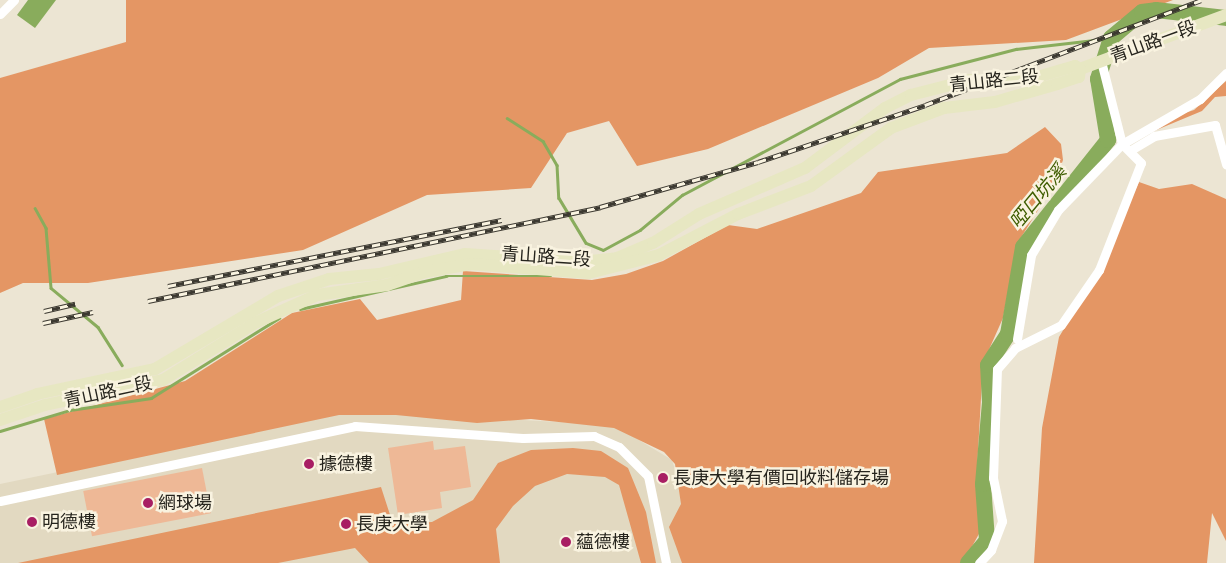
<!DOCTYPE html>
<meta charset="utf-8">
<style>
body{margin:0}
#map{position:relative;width:1226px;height:563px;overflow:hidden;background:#ece5d3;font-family:"Work Sans","Noto Sans TC",sans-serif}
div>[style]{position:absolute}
.built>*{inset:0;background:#e2d9c1}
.green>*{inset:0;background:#eeb896;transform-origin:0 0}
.forest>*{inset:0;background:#e49664}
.water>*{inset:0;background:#89ac5c}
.stream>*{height:2.5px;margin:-1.25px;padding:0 1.25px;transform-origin:1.25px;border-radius:1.25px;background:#89ac5c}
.river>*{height:16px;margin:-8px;padding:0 8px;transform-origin:8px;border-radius:8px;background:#89ac5c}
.street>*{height:9px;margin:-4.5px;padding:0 4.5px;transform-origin:4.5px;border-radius:4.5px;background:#fff}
.secondary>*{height:12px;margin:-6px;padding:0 6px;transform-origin:6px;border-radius:6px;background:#e7e7c2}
.rail>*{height:4.5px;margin-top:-2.25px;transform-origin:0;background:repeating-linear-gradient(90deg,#f9f3e0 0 8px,#3c3931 0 16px);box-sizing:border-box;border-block:1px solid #3c3931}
.dots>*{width:14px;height:14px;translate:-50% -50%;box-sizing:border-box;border:2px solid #f9f3e0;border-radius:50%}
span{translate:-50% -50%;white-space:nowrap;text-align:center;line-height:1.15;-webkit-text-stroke:5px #f9f3e0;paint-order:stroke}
.street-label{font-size:18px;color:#26241d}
.poi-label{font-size:18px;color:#26241d}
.left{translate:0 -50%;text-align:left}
.water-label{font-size:19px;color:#3e5d00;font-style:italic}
</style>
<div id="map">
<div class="built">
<i style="clip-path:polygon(353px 411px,614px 425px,672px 460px,704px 563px,0 563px,0 484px)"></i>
</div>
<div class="green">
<i style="clip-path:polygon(433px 441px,434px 450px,465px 446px,471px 487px,440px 492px,442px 508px,398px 515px,388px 448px)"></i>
<i style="left:202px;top:468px;width:46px;height:121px;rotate:79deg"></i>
</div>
<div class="forest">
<i style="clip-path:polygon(126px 0,1173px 0,1066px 40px,929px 48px,878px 78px,708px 149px,637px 166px,609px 121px,567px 133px,531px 188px,427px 195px,303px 250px,88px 283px,23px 283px,0 293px,0 78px,126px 42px)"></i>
<i style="clip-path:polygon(1226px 81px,1226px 96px,1215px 97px,1202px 111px,1142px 136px,1157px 122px,1194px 110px)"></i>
<i style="clip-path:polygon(1045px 127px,1061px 144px,1063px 160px,1056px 181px,1017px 244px,1003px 318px,983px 363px,977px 469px,980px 532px,963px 563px,682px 563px,669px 527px,681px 504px,675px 464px,664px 452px,614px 428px,531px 419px,477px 423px,396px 415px,339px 415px,57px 475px,44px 419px,185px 381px,292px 313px,360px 299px,377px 320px,461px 300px,463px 271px,592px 280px,626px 274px,663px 261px,728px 225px,757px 229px,861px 193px,878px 172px,1007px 153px)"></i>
<i style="clip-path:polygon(1139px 182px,1159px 189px,1192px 184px,1226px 199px,1226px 541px,1212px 513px,1207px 563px,1034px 563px,1042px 428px,1059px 337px,1099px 271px)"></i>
<i style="clip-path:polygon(573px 448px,601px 451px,628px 468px,646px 512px,656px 563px,641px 563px,619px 485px,605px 477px,567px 474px,535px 486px,513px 506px,496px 529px,500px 563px,369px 563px,355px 548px,278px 563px,18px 563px,381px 487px,393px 524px,432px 522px,473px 500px,498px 463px,531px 450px)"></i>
</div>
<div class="water">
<i style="clip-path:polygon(28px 0,56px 0,35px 28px,17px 15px)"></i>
</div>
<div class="stream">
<i style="left:507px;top:118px;width:43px;rotate:32.6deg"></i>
<i style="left:543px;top:141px;width:28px;rotate:60deg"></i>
<i style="left:557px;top:165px;width:33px;rotate:87deg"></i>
<i style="left:559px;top:198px;width:52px;rotate:59deg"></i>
<i style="left:586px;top:243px;width:18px;rotate:22deg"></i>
<i style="left:603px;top:250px;width:42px;rotate:-28.4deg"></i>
<i style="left:640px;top:230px;width:55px;rotate:-39.8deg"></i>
<i style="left:682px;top:195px;width:247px;rotate:-28deg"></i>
<i style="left:900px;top:79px;width:120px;rotate:-14.5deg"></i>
<i style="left:1016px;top:49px;width:96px;rotate:-6.6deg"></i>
<i style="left:35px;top:208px;width:23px;rotate:61deg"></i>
<i style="left:46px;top:228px;width:60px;rotate:85.2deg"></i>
<i style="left:51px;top:288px;width:61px;rotate:39.7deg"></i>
<i style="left:98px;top:327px;width:45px;rotate:57.7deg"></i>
<i style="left:300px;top:309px;width:150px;rotate:-12.7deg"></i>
<i style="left:446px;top:276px;width:105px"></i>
<i style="left:0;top:431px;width:73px;rotate:-16.7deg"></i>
<i style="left:70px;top:410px;width:82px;rotate:-8.4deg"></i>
<i style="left:151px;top:398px;width:151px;rotate:-32deg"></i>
</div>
<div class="river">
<i style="left:968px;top:563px;width:30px;rotate:-50deg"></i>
<i style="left:987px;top:540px;width:56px;rotate:-94.1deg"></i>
<i style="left:983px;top:484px;width:82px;rotate:-85.1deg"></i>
<i style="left:990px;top:402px;width:37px;rotate:-93deg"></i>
<i style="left:988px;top:365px;width:37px;rotate:-57deg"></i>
<i style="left:1008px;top:334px;width:88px;rotate:-80.2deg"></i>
<i style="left:1023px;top:247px;width:137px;rotate:-51.5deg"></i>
<i style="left:1108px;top:140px;width:62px;rotate:-99.3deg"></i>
<i style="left:1098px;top:79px;width:43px;rotate:-72.4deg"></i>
<i style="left:1111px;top:38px;width:40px;rotate:-40deg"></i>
<i style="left:1142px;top:12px;width:14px;rotate:-8deg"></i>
<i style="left:1156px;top:10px;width:70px;rotate:6.5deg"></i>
</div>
<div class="street">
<i style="left:0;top:14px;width:20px;rotate:-45deg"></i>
<i style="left:1131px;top:150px;width:27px;rotate:-31deg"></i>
<i style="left:1154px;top:136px;width:62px;rotate:-10.2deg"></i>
<i style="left:1215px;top:125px;width:41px;rotate:74.2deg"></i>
<i style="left:1017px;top:339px;width:85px;rotate:-80.5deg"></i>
<i style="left:1031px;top:255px;width:52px;rotate:-59deg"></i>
<i style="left:1058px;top:210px;width:92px;rotate:-45.9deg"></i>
<i style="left:1122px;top:144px;width:90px;rotate:-30deg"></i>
<i style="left:1200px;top:99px;width:37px;rotate:-45deg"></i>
<i style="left:0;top:501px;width:363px;rotate:-11.9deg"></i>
<i style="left:355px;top:426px;width:168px;rotate:4.1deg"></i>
<i style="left:523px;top:438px;width:71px;rotate:-1.6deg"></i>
<i style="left:594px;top:436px;width:27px;rotate:24deg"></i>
<i style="left:619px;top:447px;width:41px;rotate:45deg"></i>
<i style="left:648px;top:476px;width:89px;rotate:78.3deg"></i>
<i style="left:979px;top:563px;width:18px;rotate:-47deg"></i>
<i style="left:991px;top:550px;width:31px;rotate:-69deg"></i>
<i style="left:1002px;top:521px;width:44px;rotate:-101.8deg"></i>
<i style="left:993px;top:478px;width:109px;rotate:-87.9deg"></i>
<i style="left:997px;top:369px;width:28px;rotate:-49deg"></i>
<i style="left:1015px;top:348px;width:51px;rotate:-26.6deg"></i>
<i style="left:1061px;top:325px;width:67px;rotate:-55.4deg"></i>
<i style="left:1099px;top:270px;width:115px;rotate:-68.6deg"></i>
<i style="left:1141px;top:163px;width:27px;rotate:-135deg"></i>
<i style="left:1122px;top:144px;width:86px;rotate:-104.2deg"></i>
</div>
<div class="secondary">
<i style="left:1080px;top:69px;width:156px;rotate:-20.3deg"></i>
<i style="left:0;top:407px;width:39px;rotate:-19deg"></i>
<i style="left:37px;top:394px;width:121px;rotate:-12deg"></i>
<i style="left:155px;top:369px;width:143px;rotate:-30.7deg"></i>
<i style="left:278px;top:296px;width:54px;rotate:-18.4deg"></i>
<i style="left:329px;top:279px;width:50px;rotate:-5.7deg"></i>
<i style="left:379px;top:274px;width:88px;rotate:-13.1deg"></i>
<i style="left:465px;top:254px;width:116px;rotate:3.9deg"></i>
<i style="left:581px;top:262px;width:36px;rotate:-6deg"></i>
<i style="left:617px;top:258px;width:39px;rotate:-23deg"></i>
<i style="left:653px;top:243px;width:54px;rotate:-32.2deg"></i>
<i style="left:699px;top:214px;width:116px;rotate:-23.5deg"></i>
<i style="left:805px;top:168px;width:100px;rotate:-36.9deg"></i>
<i style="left:885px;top:108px;width:29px;rotate:-27deg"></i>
<i style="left:911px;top:95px;width:61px;rotate:-14.3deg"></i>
<i style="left:970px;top:80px;width:57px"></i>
<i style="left:1027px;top:80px;width:50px;rotate:-16.3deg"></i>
<i style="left:1075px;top:66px;width:6px;rotate:31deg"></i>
<i style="left:0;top:420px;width:47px;rotate:-18.4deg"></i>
<i style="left:45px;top:405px;width:121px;rotate:-12deg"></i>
<i style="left:163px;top:380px;width:110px;rotate:-31.7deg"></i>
<i style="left:257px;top:322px;width:66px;rotate:-24.2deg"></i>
<i style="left:317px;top:295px;width:71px;rotate:-8.1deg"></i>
<i style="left:387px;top:285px;width:40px;rotate:-18.9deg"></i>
<i style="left:425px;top:272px;width:48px;rotate:-9.7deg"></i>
<i style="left:472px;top:264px;width:117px;rotate:4.4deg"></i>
<i style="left:589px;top:273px;width:72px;rotate:-14.4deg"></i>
<i style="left:659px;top:255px;width:89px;rotate:-27.4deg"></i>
<i style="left:738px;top:214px;width:78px;rotate:-21deg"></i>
<i style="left:811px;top:186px;width:99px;rotate:-35.9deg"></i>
<i style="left:891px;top:128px;width:57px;rotate:-20.7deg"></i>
<i style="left:944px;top:108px;width:51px;rotate:-6.7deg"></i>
<i style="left:995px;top:102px;width:65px;rotate:-16.2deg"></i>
<i style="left:1057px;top:84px;width:23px;rotate:-18deg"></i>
<i style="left:1079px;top:77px;width:8px;rotate:-83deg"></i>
</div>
<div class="rail">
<i style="left:168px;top:286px;width:340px;rotate:-11.2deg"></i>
<i style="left:148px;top:301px;width:462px;rotate:-11.7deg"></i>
<i style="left:600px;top:207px;width:164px;rotate:-15.9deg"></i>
<i style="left:758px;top:162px;width:176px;rotate:-18.8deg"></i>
<i style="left:925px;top:105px;width:295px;rotate:-20.8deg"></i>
<i style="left:44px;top:311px;width:32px;rotate:-13deg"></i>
<i style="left:43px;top:323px;width:51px;rotate:-12.4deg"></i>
</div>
<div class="dots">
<i style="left:309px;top:464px;background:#a81e63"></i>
<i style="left:663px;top:478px;background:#a81e63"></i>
<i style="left:148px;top:503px;background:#a81e63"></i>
<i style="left:32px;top:522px;background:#a81e63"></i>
<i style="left:346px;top:524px;background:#a81e63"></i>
<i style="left:566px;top:542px;background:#a81e63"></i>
</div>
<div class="street-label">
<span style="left:1153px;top:42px;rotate:-20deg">青山路一段</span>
<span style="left:994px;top:81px;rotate:-6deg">青山路二段</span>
<span style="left:546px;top:257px;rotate:4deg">青山路二段</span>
<span style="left:108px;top:392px;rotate:-12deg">青山路二段</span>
</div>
<div class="poi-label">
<span class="left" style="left:319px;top:464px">據德樓</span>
<span class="left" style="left:673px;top:478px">長庚大學有價回收料儲存場</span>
<span class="left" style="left:158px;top:503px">網球場</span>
<span class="left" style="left:42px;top:522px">明德樓</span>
<span class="left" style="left:356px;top:524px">長庚大學</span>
<span class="left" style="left:576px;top:542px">蘊德樓</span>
</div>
<div class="water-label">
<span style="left:1038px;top:197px;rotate:-50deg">啞口坑溪</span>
</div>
</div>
